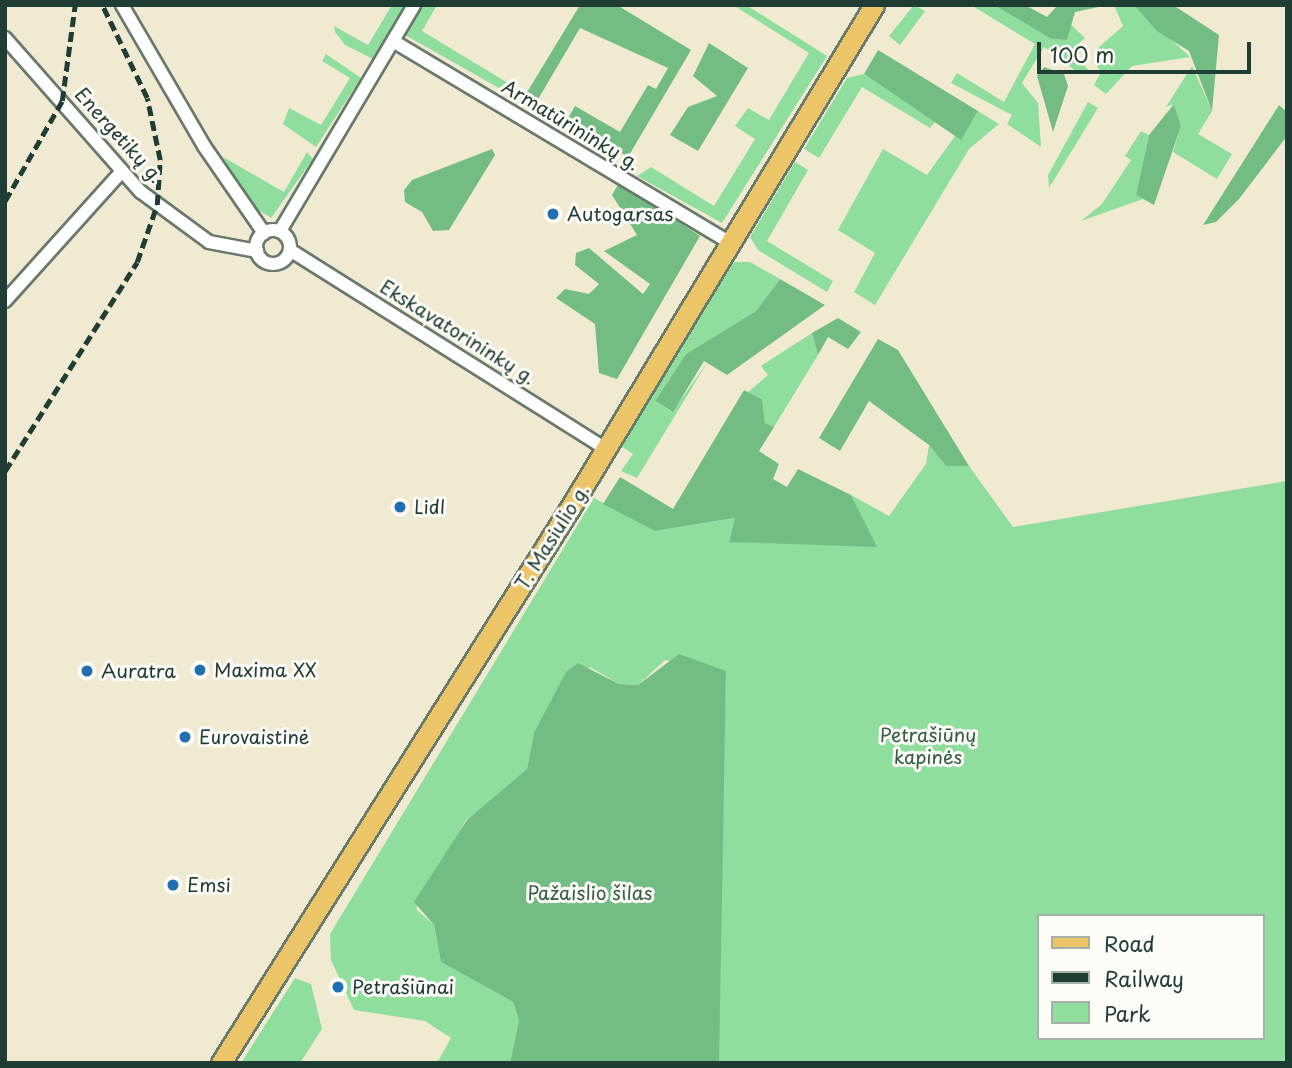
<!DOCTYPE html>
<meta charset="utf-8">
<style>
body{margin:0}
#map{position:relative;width:1292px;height:1068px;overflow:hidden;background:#f1ead2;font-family:"Playpen Sans",sans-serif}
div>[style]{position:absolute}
.green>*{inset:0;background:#8fde9d}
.forest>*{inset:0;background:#73bd84}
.roads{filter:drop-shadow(2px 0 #687a6b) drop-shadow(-2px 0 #687a6b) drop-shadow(0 2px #687a6b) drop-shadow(0 -2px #687a6b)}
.street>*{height:12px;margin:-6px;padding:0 6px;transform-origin:6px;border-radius:6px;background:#fff}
.street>.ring{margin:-6px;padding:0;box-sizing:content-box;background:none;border:12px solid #fff;border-radius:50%}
.primary>*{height:19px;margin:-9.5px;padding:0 9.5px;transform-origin:9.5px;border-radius:9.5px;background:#edc569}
.rail>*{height:4.5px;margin-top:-2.25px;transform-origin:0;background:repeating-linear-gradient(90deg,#1f3d34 0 10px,transparent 0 15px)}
.dots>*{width:19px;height:19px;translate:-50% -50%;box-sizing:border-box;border:4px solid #fdfcf7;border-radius:50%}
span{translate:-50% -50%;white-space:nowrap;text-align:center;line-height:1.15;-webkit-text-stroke:6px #fdfcf7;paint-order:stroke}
.street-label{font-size:19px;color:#1f3d34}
.poi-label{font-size:19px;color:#1f3d34}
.left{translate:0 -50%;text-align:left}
.park-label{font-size:19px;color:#355d49}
.frame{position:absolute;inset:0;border:7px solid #1f3d34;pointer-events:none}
.legend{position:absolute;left:1037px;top:914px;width:228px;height:126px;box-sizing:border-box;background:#fdfcf7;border:2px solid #a4b0a9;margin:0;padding:9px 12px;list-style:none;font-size:21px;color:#1f3d34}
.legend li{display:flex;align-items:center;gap:14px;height:35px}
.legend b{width:35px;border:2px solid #a4b0a9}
.scale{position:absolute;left:1037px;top:42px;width:214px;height:32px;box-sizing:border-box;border:4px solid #1f3d34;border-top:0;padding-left:9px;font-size:21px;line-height:24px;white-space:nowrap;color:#1f3d34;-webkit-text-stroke:5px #fdfcf7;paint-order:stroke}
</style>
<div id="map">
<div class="green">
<i style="clip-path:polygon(392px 5px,405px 5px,373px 59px,345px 45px,335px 32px,334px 26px,368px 45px)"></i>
<i style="clip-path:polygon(423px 5px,437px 5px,422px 31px,518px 89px,513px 96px,405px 35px)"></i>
<i style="clip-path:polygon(733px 5px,746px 5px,827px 56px,722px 223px,637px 176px,651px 167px,714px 206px,755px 139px,735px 126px,748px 108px,769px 120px,809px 53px)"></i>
<i style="clip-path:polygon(914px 5px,925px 11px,900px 45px,889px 36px)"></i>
<i style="clip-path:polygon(971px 5px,994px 5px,1051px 39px,1067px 40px,1071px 25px,1085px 38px,1071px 51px,1090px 72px,1080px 74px,1044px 47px,1022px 83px,1038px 103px,1041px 147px,1007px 124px,1012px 115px,951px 83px,957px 73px,1004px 102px,1035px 44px)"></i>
<i style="clip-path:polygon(1114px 5px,1134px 5px,1190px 57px,1132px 66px,1106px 94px,1094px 85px,1101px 72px,1097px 66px,1106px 58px,1098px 48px,1123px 26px)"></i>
<i style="clip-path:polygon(326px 54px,361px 78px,316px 147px,283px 124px,289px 108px,321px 125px,350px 78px,322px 61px)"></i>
<i style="clip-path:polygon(1192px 66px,1212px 111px,1198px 134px,1232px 154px,1217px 179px,1173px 152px,1181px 126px,1174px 104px,1166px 107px)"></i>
<i style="clip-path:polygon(864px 74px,935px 122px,930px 128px,862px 87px,819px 158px,804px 149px,847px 78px)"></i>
<i style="clip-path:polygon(1088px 102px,1098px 108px,1049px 188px,1048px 175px)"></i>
<i style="clip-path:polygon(978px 111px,999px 124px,969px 149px,875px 305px,854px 292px,875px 253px,838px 230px,883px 149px,927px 175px,955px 136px,961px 139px)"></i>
<i style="clip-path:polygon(1141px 131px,1149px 135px,1136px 195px,1143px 199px,1081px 221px,1102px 204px,1131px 160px,1125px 156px)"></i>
<i style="clip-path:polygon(307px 152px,313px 159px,271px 218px,252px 206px,223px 157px,284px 192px)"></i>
<i style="clip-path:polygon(795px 162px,808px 170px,767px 241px,833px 281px,827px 292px,758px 250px,750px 237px)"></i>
<i style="clip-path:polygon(734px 262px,750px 262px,780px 279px,756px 311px,686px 354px,655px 401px,672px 412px,707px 363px,637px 478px,621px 471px,633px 454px,621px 446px)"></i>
<i style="clip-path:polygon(812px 333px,818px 355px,774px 427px,765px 423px,762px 399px,748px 392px,768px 375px,761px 366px)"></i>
<i style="clip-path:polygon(evenodd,929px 445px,946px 466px,969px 466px,1013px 527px,1287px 481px,1287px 1063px,717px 1062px,726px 671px,665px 660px,638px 685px,619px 684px,590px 667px,534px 733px,527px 769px,514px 785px,466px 820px,416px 909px,434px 925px,441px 962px,513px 1002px,519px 1020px,510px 1063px,437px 1063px,451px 1038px,425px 1021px,354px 1010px,331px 960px,330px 934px,594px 498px,655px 531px,736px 518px,729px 541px,867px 529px,851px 495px,889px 516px,926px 464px,929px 445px,1038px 916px,1262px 916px,1262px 1038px,1038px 1038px,1038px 916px)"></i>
<i style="clip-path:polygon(295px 978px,311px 984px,322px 1029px,300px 1063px,241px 1063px)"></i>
</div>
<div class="forest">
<i style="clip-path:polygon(580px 5px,617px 5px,691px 50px,628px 157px,567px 120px,575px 106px,620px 132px,648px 85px,656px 89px,668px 68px,580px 28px,537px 101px,526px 94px)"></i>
<i style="clip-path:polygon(994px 5px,1025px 5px,1047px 17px,1058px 5px,1108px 5px,1075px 12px,1067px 40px,1051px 39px)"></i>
<i style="clip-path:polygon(1134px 5px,1173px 5px,1219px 35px,1212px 111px,1189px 51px,1157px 31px)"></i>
<i style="clip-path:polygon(709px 43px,748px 68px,698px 151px,670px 135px,688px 107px,717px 96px,693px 76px)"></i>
<i style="clip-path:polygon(878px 50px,978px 111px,961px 140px,864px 74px)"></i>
<i style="clip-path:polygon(1044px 67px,1064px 74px,1068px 86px,1053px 132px,1037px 76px)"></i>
<i style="clip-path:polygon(1174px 104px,1181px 126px,1154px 205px,1136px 195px,1149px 135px)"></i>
<i style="clip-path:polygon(1279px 105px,1287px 112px,1287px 136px,1239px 199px,1216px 222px,1203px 225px)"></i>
<i style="clip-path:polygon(492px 149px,495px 155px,449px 230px,433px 231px,422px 212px,405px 202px,404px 190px,412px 180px)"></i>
<i style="clip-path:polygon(619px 183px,700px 236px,617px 379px,599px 373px,595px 324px,556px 298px,565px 289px,589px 294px,599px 284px,575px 265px,576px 253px,589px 248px,643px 294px,650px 284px,604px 251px,637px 235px,612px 195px)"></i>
<i style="clip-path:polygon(780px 279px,825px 305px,727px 375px,704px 361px,673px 412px,655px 401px,686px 354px,756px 311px)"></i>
<i style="clip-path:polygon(838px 318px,861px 332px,848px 349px,828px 337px,818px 355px,812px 333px)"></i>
<i style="clip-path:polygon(878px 339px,898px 350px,969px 466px,946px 466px,929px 445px,869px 401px,840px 451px,819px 438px)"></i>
<i style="clip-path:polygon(744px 390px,762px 399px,765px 423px,774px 427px,759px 451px,779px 464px,773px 479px,787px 487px,798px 469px,851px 495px,877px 547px,729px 542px,735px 518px,655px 531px,603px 504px,620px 477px,673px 509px)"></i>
<i style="clip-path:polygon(679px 654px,726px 671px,719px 1063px,510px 1063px,519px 1020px,513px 1002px,441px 962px,434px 925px,414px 902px,467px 820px,527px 769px,534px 733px,566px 672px,578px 663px,619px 684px,638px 685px)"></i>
</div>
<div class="roads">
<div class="street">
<i style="left:122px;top:5px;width:163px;rotate:59.8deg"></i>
<i style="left:204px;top:146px;width:106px;rotate:55.4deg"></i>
<i style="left:5px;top:38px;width:205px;rotate:48.6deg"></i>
<i style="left:141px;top:192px;width:84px;rotate:36.3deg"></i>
<i style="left:209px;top:242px;width:49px;rotate:10.6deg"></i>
<i style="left:393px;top:41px;width:393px;rotate:30.9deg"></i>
<i class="ring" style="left:256px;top:230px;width:22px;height:22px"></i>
<i style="left:280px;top:231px;width:263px;rotate:-59.3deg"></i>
<i style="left:290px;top:250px;width:373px;rotate:32.2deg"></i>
<i style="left:5px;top:301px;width:173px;rotate:-48deg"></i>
</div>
<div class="primary">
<i style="left:221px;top:1063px;width:656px;rotate:-57.84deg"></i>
<i style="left:570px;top:508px;width:588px;rotate:-58.85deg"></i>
</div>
</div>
<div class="rail">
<i style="left:5px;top:201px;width:115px;rotate:-60.3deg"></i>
<i style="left:62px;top:101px;width:97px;rotate:-82.3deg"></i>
<i style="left:5px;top:471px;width:247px;rotate:-57.7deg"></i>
<i style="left:137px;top:262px;width:60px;rotate:-70.7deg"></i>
<i style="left:157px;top:205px;width:45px;rotate:-86.2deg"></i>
<i style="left:160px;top:160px;width:63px;rotate:-101.8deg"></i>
<i style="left:147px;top:98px;width:103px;rotate:-115.8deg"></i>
</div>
<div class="dots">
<i style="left:553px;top:214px;background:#1f6fb2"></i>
<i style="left:400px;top:507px;background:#1f6fb2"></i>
<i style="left:200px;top:670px;background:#1f6fb2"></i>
<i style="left:87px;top:671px;background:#1f6fb2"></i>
<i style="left:185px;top:737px;background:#1f6fb2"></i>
<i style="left:173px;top:885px;background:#1f6fb2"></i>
<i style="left:338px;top:987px;background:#1f6fb2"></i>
</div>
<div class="street-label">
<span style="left:571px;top:125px;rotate:31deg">Armatūrininkų g.</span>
<span style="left:119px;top:135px;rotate:48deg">Energetikų g.</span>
<span style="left:458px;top:332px;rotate:32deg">Ekskavatorininkų g.</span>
<span style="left:552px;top:537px;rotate:-58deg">T. Masiulio g.</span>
</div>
<div class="poi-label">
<span class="left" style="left:567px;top:214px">Autogarsas</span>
<span class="left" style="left:414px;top:507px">Lidl</span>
<span class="left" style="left:214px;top:670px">Maxima XX</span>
<span class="left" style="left:101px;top:671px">Auratra</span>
<span class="left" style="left:199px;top:737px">Eurovaistinė</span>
<span class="left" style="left:187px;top:885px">Emsi</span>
<span class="left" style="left:352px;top:987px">Petrašiūnai</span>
</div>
<div class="park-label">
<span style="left:928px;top:746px">Petrašiūnų<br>kapinės</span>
<span style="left:590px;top:893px">Pažaislio šilas</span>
</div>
<div class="frame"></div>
<ul class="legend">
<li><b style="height:9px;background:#edc569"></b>Road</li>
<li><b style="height:9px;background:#1f3d34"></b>Railway</li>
<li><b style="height:19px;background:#8fde9d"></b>Park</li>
</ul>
<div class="scale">100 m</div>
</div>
